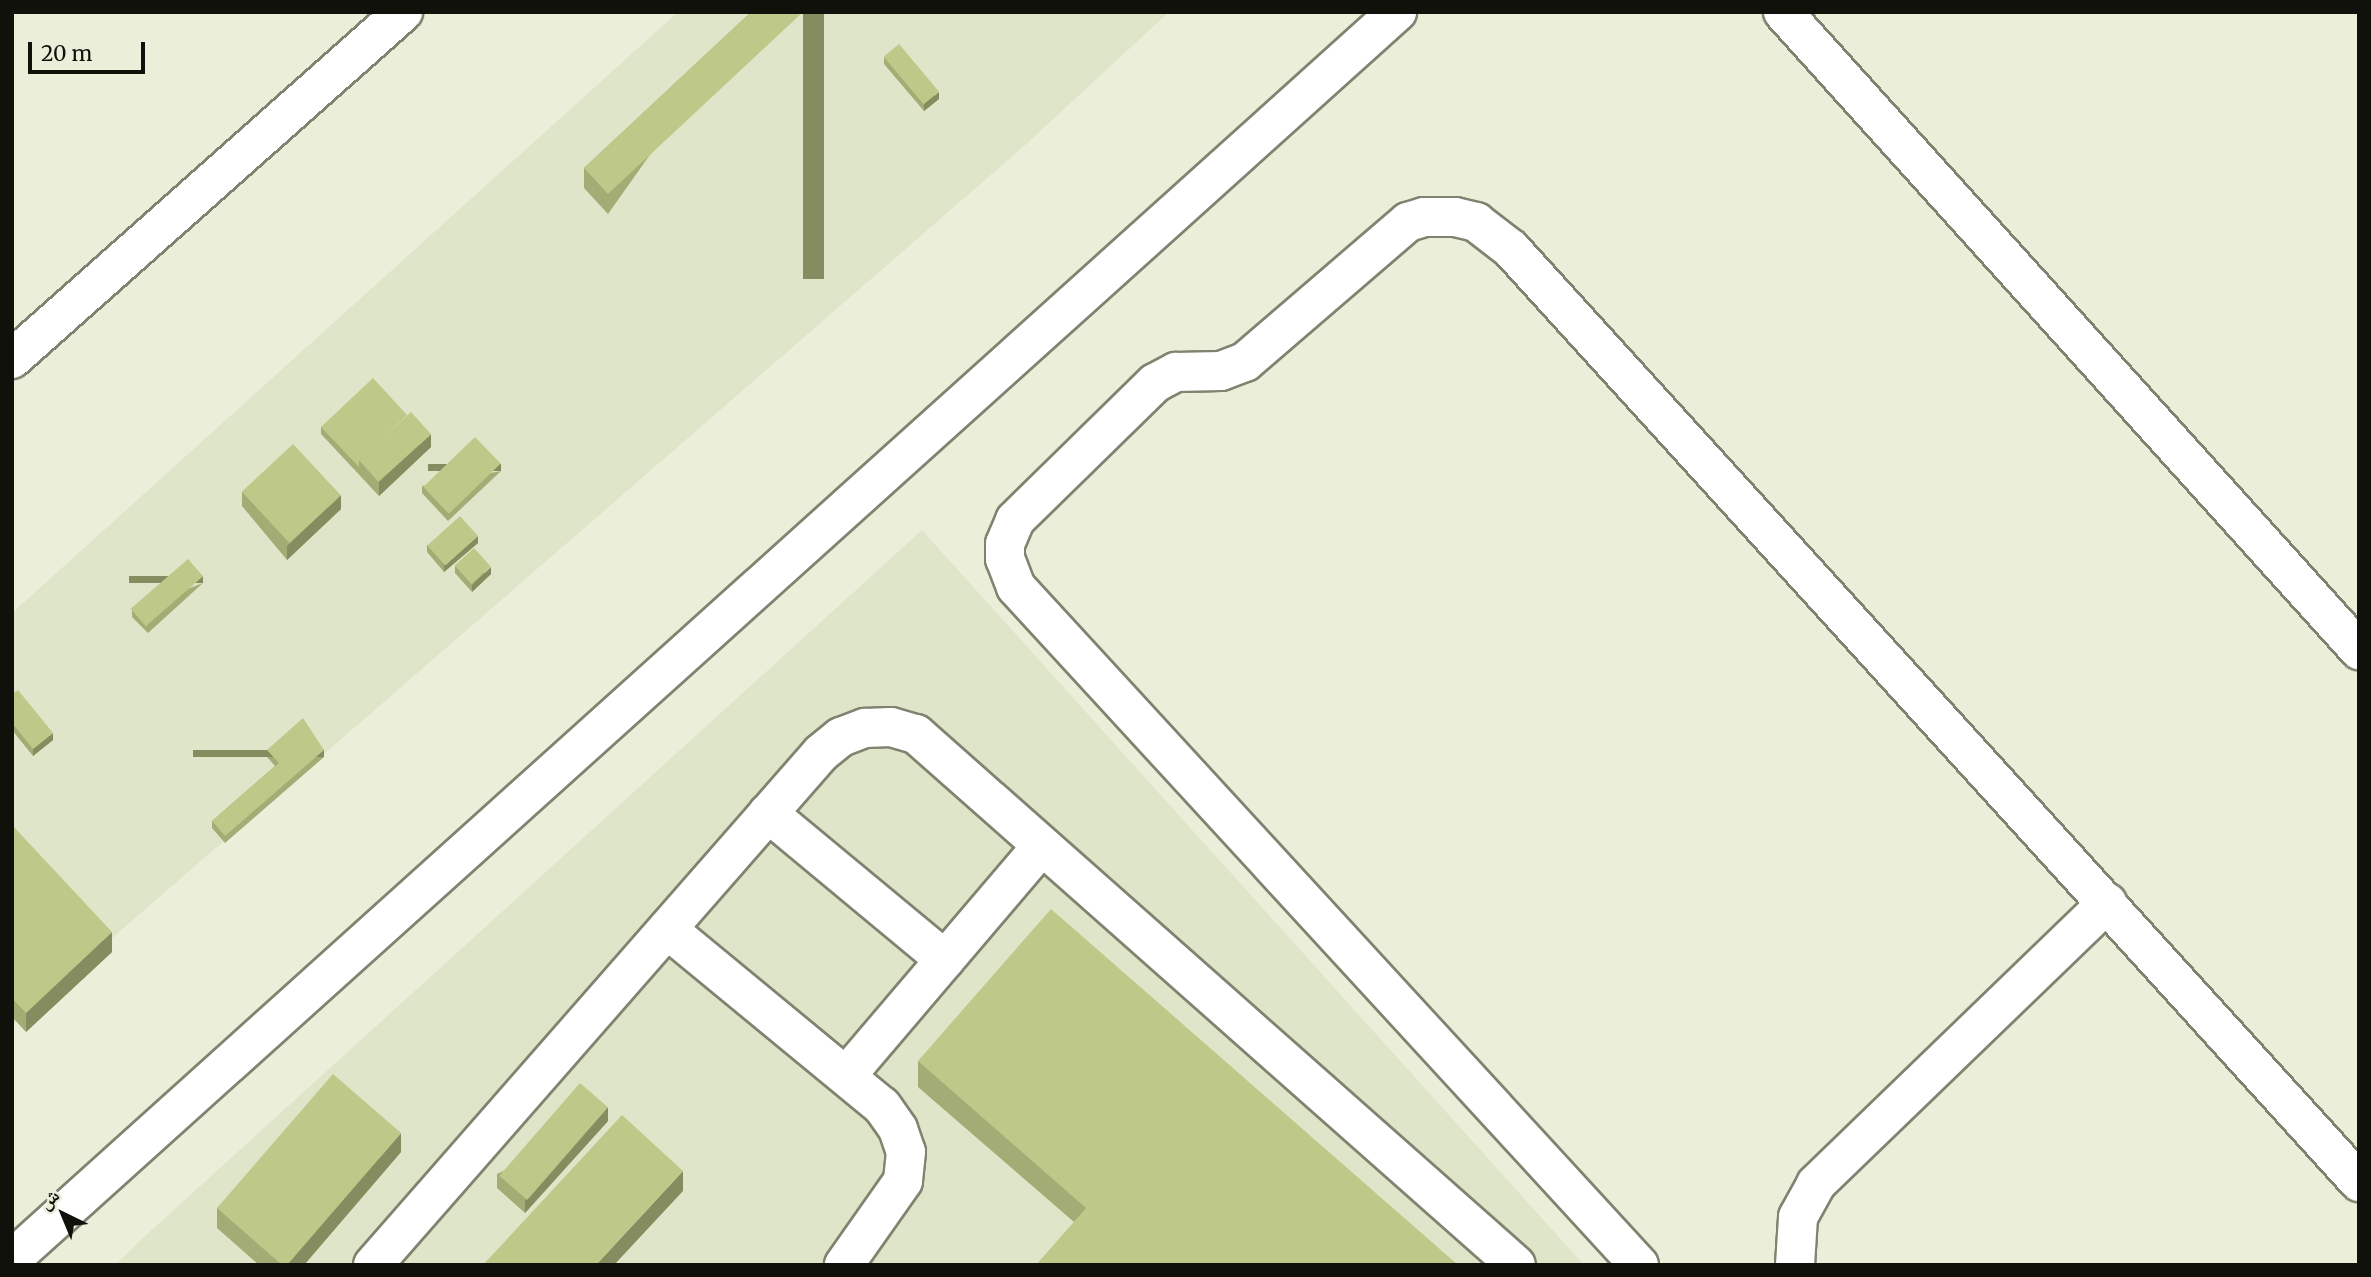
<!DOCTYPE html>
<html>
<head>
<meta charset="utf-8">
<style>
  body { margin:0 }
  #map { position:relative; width:2371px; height:1277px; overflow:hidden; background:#ebefda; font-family:Merriweather,"Noto Naskh Arabic",serif }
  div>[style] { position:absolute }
  .built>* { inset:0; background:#dfe5c8 }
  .roads { filter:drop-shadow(2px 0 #808370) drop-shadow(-2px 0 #808370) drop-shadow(0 2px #808370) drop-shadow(0 -2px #808370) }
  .minor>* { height:38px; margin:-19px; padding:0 19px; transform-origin:19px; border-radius:19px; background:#fff }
  .wall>* { inset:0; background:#a3ac75 }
  .shaded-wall>* { inset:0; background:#858c5f; transform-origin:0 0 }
  .building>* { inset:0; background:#bec888; transform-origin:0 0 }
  span { translate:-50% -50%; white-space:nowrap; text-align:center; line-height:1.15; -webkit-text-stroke:7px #ebefda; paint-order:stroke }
  .frame { position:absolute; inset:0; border:14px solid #10110a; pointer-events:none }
  .north { position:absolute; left:28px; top:1179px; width:70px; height:70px; -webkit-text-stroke:5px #ebefda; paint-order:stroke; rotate:317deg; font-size:19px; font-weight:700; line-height:28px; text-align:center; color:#10110a }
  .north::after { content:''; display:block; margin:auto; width:24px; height:32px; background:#10110a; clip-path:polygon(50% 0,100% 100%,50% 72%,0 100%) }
  .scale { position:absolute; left:28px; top:42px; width:117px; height:32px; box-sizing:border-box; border:4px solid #10110a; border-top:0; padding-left:9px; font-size:21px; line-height:24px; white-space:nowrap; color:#10110a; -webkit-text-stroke:5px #ebefda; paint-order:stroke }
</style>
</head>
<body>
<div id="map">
  <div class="built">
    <div style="clip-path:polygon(678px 12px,1169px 12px,1023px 147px,12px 1025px,12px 613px)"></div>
    <div style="clip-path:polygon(922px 530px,1584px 1265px,115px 1265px,144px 1237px)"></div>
  </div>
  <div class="roads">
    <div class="minor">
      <div style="left:1783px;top:12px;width:860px;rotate:47.92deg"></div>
      <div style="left:12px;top:359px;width:523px;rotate:-41.59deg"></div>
      <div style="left:768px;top:813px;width:230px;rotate:39.7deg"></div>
      <div style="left:667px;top:929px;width:278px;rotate:39.5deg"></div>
      <div style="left:882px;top:1106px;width:28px;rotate:55deg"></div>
      <div style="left:898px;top:1129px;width:24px;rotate:71deg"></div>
      <div style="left:906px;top:1152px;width:29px;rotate:96deg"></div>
      <div style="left:903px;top:1181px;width:103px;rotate:125.1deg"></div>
      <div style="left:846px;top:1076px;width:302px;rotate:-49.6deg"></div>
      <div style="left:12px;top:1259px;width:1864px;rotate:-42deg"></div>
      <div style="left:373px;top:1265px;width:680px;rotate:-48.81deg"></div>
      <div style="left:821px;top:753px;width:26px;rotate:-39deg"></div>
      <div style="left:841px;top:737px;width:26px;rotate:-21deg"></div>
      <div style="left:865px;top:728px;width:26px;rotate:-2deg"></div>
      <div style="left:891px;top:727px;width:26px;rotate:16deg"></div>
      <div style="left:916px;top:734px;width:801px;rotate:41.51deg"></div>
      <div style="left:1639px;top:1265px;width:921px;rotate:-132.58deg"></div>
      <div style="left:1016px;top:587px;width:30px;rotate:-111deg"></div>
      <div style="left:1005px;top:559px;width:15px;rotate:-90deg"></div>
      <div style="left:1005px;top:544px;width:26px;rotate:-67deg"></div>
      <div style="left:1015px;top:520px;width:196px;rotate:-44.4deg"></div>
      <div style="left:1155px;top:383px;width:24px;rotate:-28deg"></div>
      <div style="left:1176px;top:372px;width:45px;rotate:-1.3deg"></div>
      <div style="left:1221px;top:371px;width:26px;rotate:-21deg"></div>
      <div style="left:1245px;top:362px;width:215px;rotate:-40.7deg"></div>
      <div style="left:1408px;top:222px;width:17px;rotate:-17deg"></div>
      <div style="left:1424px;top:217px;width:31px"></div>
      <div style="left:1455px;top:217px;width:22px;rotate:13deg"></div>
      <div style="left:1476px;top:222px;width:44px;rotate:37.6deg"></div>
      <div style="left:1511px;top:249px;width:1261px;rotate:47.73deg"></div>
      <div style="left:1795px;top:1265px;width:48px;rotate:-86.4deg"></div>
      <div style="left:1798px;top:1217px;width:38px;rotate:-61deg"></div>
      <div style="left:1816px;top:1184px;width:405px;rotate:-44deg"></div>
    </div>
  </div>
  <div class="wall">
    <div style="clip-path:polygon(751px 12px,608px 214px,584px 188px,584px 168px)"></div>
    <div style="clip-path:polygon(884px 57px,939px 99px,924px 111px,884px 64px)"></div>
    <div style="clip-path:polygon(321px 427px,431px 447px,379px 496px,321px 434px)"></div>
    <div style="clip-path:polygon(501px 471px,448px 521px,422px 493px,422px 486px)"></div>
    <div style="clip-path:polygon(242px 492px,341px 509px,287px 560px,242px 506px)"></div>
    <div style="clip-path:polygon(478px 543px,444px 572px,427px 552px,427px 545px)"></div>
    <div style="clip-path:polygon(455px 566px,491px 574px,472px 592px,455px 573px)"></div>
    <div style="clip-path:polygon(203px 583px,148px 633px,132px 617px,132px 610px)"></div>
    <div style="clip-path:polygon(12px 694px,53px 740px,33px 756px,12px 730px)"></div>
    <div style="clip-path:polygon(267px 750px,324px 757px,225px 843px,212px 828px,212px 821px,275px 766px,267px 757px)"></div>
    <div style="clip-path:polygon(12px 825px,112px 952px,26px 1032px,12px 1017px)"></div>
    <div style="clip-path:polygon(918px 1061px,1458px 1265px,1074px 1222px,918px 1087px)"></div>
    <div style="clip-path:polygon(608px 1121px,525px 1213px,497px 1188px,497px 1174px)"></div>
    <div style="clip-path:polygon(401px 1152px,304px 1265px,259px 1265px,217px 1228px,217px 1208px)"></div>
  </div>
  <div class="shaded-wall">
    <div style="left:803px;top:12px;width:21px;height:267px"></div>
    <div style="clip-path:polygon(939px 92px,939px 99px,924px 111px,924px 104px)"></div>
    <div style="clip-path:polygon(431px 434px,431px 447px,379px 496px,379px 482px)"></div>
    <div style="left:501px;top:464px;width:7px;height:73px;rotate:90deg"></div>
    <div style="clip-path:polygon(341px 495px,341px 509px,287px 560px,287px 546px)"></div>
    <div style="clip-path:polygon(478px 536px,478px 543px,444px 572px,444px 565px)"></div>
    <div style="clip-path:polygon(491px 567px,491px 574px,472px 592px,472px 585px)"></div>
    <div style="left:203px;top:576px;width:7px;height:74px;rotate:90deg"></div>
    <div style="clip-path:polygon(53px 733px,53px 740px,33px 756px,33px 749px)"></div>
    <div style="left:324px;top:750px;width:7px;height:131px;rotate:90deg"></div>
    <div style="clip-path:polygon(112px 932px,112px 952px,26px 1032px,26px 1013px)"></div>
    <div style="clip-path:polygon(608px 1107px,608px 1121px,525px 1213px,525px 1200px)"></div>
    <div style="clip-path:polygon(401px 1133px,401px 1152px,304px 1265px,287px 1265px)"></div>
    <div style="clip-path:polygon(683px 1171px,683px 1191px,614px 1265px,596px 1265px)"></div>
  </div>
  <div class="building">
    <div style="clip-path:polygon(751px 12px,803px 12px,608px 194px,584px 168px)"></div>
    <div style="left:899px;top:44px;width:62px;height:20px;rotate:50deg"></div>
    <div style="clip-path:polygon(373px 378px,407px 415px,359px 460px,359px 467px,321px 427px)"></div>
    <div style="left:411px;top:412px;width:30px;height:71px;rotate:48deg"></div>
    <div style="left:475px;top:437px;width:37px;height:72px;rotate:46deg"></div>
    <div style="left:293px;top:444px;width:70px;height:70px;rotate:47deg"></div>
    <div style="left:460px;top:516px;width:27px;height:44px;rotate:48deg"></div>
    <div style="left:474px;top:548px;width:25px;height:26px;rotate:48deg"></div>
    <div style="left:188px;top:559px;width:23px;height:76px;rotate:49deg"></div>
    <div style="clip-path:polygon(18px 690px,53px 733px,33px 749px,12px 723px,12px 694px)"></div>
    <div style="clip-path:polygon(303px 718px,324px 750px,225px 836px,212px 821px,279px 763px,267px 750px)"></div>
    <div style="clip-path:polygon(12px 825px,112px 932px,26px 1013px,12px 998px)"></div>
    <div style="clip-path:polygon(1051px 909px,1458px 1265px,1036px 1265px,1086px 1208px,918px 1061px)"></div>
    <div style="clip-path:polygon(333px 1074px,401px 1133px,287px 1265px,282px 1265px,217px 1208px)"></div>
    <div style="left:580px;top:1083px;width:37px;height:123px;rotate:41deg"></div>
    <div style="clip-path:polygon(622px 1115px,683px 1171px,596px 1265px,483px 1265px)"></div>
  </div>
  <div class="frame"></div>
  <div class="north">ش</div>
  <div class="scale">20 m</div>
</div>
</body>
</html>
